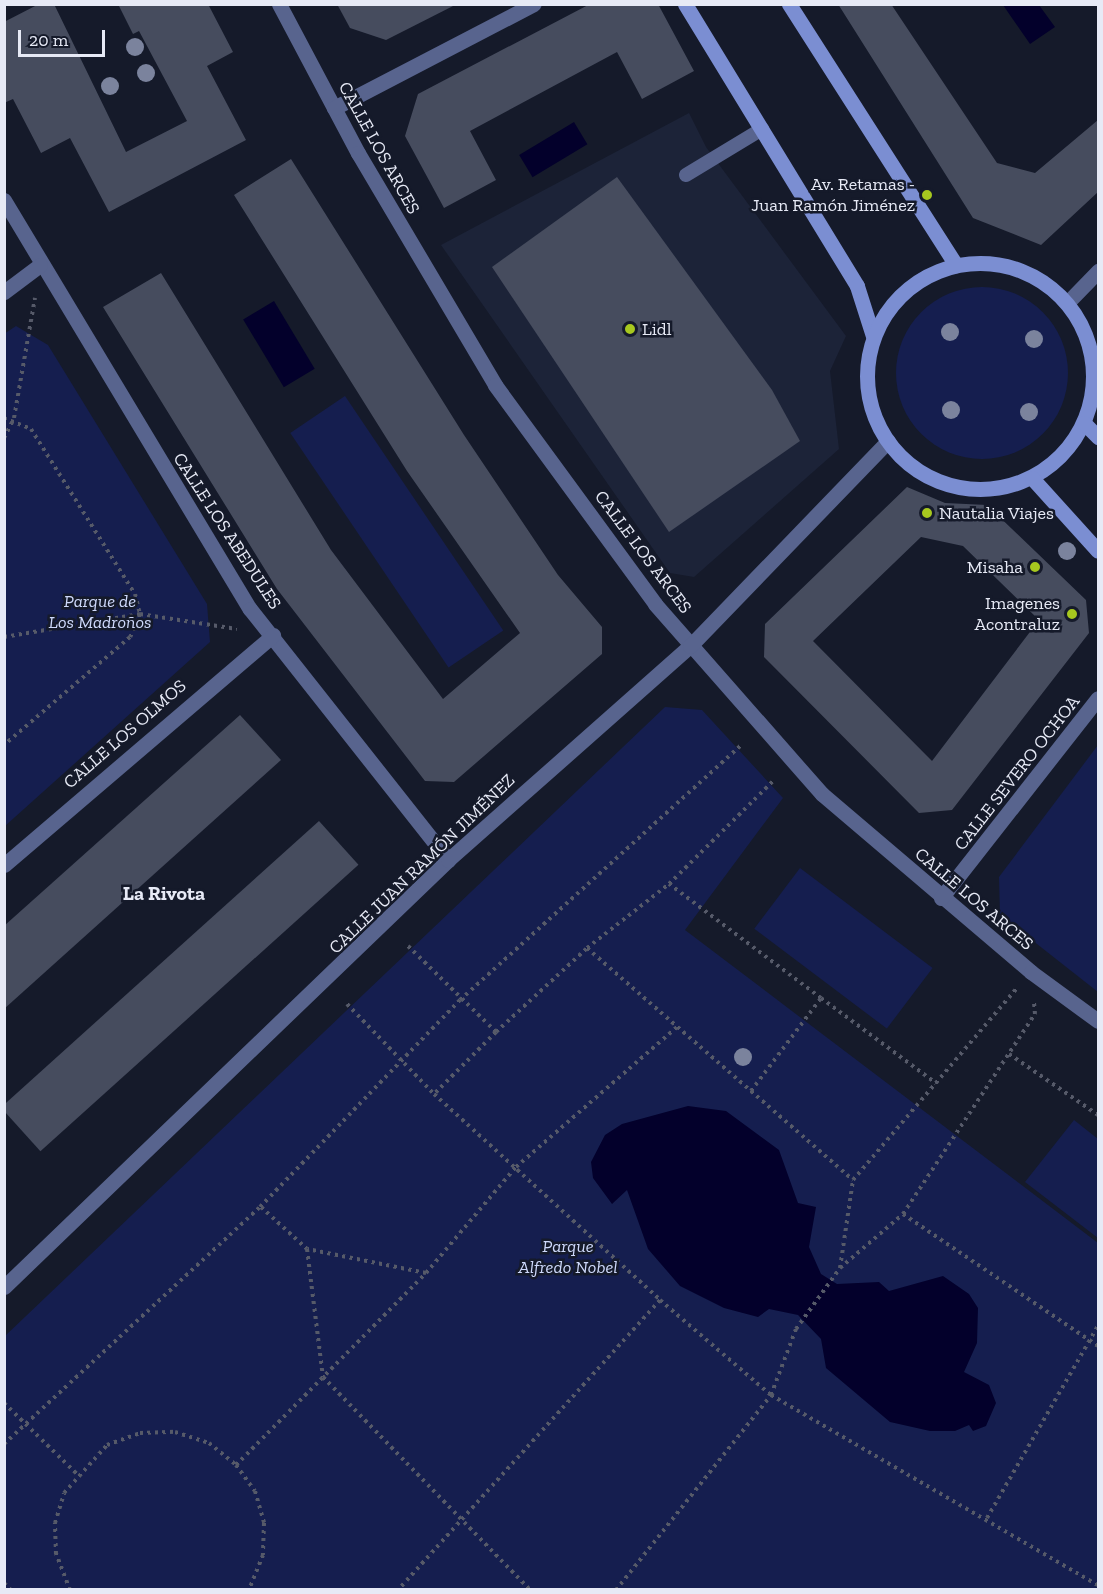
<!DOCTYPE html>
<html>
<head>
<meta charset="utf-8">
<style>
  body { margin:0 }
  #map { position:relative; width:1103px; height:1594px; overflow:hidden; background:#151a2a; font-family:"Zilla Slab",serif }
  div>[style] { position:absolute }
  .built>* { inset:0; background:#1c2338 }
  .green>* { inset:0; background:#151e4f; transform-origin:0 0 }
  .round { border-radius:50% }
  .water>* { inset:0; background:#03002b; transform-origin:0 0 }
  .building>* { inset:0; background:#464c5e; transform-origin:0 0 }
  .path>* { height:4px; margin-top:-2px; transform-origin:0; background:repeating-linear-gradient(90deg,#565a69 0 3px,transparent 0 7.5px) }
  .lane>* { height:14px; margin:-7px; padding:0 7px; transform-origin:7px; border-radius:7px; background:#58648e }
  .street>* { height:15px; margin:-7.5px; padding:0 7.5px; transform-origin:7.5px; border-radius:7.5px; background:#58648e }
  .secondary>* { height:15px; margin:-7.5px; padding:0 7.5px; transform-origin:7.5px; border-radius:7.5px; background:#7b8ed2 }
  .secondary>.ring { margin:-7.5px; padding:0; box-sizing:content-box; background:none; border:15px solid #7b8ed2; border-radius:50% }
  .trees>* { width:18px; height:18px; margin:-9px; border-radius:50%; background:#7b839d }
  .dots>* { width:16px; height:16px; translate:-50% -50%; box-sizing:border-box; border:3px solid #151a2a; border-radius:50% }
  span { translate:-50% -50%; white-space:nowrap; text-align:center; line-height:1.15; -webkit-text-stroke:5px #151a2a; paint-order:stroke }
  .street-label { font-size:18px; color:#e7eaf6 }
  .poi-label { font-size:18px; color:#e7eaf6 }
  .right { translate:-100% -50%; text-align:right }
  .left { translate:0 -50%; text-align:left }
  .park-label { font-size:18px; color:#ced9fb; font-style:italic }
  .neighbourhood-label { font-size:20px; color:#e7eaf6; font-weight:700 }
  .frame { position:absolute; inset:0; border:6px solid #e7eaf6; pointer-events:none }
  .scale { position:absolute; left:18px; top:30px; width:87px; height:27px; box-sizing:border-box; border:3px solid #e7eaf6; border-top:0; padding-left:8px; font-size:18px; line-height:21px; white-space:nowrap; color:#e7eaf6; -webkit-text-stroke:4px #151a2a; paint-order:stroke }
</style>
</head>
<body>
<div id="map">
  <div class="built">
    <div style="clip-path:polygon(689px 113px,706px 147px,846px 336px,830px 371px,839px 449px,694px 577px,670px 573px,441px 245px)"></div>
  </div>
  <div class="green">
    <div class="round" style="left:896px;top:287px;width:172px;height:172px"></div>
    <div style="clip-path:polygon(16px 326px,48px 345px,207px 604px,210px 642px,5px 826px,4px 334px)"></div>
    <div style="left:345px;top:396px;width:283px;height:66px;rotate:56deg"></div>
    <div style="clip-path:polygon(665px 707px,702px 710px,783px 798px,685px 930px,1098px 1243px,1098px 1589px,5px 1590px,5px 1336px)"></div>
    <div style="clip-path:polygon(1098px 745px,1098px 992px,1000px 915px,999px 877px)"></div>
    <div style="left:800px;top:868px;width:166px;height:76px;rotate:37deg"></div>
    <div style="clip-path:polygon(1074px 1120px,1098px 1139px,1098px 1238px,1025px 1182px)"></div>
  </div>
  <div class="water">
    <div style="clip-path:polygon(1003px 5px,1039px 5px,1055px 27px,1030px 44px)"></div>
    <div style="left:574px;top:122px;width:26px;height:64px;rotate:59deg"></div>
    <div style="left:274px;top:301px;width:79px;height:36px;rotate:59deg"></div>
    <div style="clip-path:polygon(688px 1106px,726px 1111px,779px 1150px,798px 1203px,816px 1207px,809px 1247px,821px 1274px,837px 1284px,879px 1282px,889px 1291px,943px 1276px,969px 1294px,978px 1308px,977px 1343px,964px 1372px,989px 1385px,996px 1403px,986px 1426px,973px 1431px,969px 1425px,955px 1431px,930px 1431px,890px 1422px,826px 1368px,821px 1339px,798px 1315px,769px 1309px,758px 1317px,724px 1308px,680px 1286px,648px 1249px,627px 1190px,612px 1204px,593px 1178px,591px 1162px,605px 1135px,622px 1124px)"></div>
  </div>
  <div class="building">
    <div style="clip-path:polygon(39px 4px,54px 4px,126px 152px,187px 121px,139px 31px,133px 34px,118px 4px,208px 4px,233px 52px,207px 66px,246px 140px,109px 212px,70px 138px,41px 153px,13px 99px,4px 103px,4px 22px)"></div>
    <div style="clip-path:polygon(337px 4px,457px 4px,386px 40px,350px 28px)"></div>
    <div style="clip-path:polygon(590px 4px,658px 4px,694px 71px,642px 99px,617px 52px,470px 131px,496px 180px,444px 208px,405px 136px,418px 94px)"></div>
    <div style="clip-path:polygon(838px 4px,891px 4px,997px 163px,1035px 173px,1098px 120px,1098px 192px,1041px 245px,973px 218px)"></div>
    <div style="clip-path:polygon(291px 159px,464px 435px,558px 575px,602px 627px,602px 654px,454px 782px,425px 781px,277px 589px,103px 307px,161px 273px,331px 550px,443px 699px,520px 633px,407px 471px,234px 195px)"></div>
    <div style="clip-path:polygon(617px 177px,772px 390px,800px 441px,669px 532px,492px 267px)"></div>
    <div style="clip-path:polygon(evenodd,907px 487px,945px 503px,987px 505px,1086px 600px,1089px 633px,952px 810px,919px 813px,764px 657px,765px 624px,907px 487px,921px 537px,963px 546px,1039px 620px,932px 761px,813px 641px,921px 537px)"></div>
    <div style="clip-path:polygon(240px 715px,281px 760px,4px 1009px,4px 926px)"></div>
    <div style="left:319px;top:821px;width:59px;height:428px;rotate:48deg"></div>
  </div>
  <div class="path">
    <div style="left:4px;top:418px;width:29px;rotate:22deg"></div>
    <div style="left:31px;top:429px;width:195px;rotate:57.8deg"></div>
    <div style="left:135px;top:594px;width:21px;rotate:76deg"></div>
    <div style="left:140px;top:614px;width:25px;rotate:113deg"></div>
    <div style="left:130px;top:637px;width:166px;rotate:139.4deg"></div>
    <div style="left:4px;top:438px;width:22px;rotate:-63deg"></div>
    <div style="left:14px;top:418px;width:122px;rotate:-80.1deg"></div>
    <div style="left:4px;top:637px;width:138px;rotate:-9.6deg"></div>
    <div style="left:140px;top:614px;width:98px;rotate:8.8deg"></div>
    <div style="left:408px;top:946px;width:123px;rotate:44.3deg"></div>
    <div style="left:496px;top:1032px;width:88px;rotate:135deg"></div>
    <div style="left:587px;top:948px;width:104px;rotate:-38deg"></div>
    <div style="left:821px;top:998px;width:143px;rotate:36.5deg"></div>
    <div style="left:347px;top:1004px;width:125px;rotate:46deg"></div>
    <div style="left:434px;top:1094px;width:306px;rotate:42.3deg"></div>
    <div style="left:660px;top:1300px;width:391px;rotate:132.1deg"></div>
    <div style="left:496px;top:1032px;width:124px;rotate:-42.7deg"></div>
    <div style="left:587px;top:948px;width:353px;rotate:41.1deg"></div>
    <div style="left:1009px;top:1054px;width:108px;rotate:34.4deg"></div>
    <div style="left:751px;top:1091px;width:116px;rotate:-53deg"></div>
    <div style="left:821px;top:998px;width:190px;rotate:-143.1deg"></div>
    <div style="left:669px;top:884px;width:148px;rotate:-44.7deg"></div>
    <div style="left:261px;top:1207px;width:62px;rotate:42.4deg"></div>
    <div style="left:903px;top:1214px;width:235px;rotate:34.1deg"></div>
    <div style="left:840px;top:1268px;width:89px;rotate:-81.6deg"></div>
    <div style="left:853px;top:1180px;width:253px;rotate:-49.5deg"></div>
    <div style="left:426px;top:1273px;width:121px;rotate:-168.6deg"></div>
    <div style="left:307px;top:1249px;width:129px;rotate:82.9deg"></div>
    <div style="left:323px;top:1377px;width:297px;rotate:45.8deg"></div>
    <div style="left:660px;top:1300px;width:146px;rotate:40.6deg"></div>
    <div style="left:771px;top:1395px;width:71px;rotate:-69.3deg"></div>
    <div style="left:796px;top:1329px;width:75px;rotate:-54.2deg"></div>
    <div style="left:840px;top:1268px;width:83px;rotate:-40.6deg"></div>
    <div style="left:903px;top:1214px;width:240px;rotate:-56.6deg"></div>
    <div style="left:1035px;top:1014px;width:11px;rotate:-95deg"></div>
    <div style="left:4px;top:1403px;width:102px;rotate:44.2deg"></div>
    <div style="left:4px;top:1444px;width:349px;rotate:-42.8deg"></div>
    <div style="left:260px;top:1207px;width:288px;rotate:-46deg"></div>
    <div style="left:460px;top:1000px;width:379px;rotate:-42.2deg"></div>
    <div style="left:236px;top:1465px;width:270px;rotate:-45.3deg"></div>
    <div style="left:426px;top:1273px;width:139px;rotate:-49.7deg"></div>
    <div style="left:516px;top:1167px;width:213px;rotate:-41deg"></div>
    <div style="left:987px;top:1518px;width:222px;rotate:-60deg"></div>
    <div style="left:4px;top:1583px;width:10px;rotate:45deg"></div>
    <div style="left:70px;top:1590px;width:39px;rotate:-111deg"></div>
    <div style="left:56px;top:1554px;width:31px;rotate:-92deg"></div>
    <div style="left:55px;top:1523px;width:31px;rotate:-73deg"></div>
    <div style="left:64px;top:1493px;width:64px;rotate:-48.1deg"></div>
    <div style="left:107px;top:1445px;width:35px;rotate:-20deg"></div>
    <div style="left:140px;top:1433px;width:35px;rotate:-2deg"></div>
    <div style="left:175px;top:1432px;width:36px;rotate:18deg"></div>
    <div style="left:209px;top:1443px;width:35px;rotate:39deg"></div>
    <div style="left:236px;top:1465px;width:32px;rotate:54deg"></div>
    <div style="left:255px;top:1491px;width:33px;rotate:74deg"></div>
    <div style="left:264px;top:1523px;width:32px;rotate:92deg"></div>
    <div style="left:263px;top:1555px;width:38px;rotate:112deg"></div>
    <div style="left:616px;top:1590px;width:249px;rotate:-51.5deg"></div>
    <div style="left:771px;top:1395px;width:378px;rotate:30.2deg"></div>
  </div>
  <div class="lane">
    <div style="left:686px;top:175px;width:89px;rotate:-31.2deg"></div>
  </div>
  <div class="street">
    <div style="left:279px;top:4px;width:169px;rotate:62.1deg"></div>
    <div style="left:358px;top:153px;width:269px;rotate:59.4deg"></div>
    <div style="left:495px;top:385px;width:271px;rotate:53.8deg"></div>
    <div style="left:655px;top:604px;width:253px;rotate:48.7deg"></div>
    <div style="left:822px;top:794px;width:275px;rotate:40.4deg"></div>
    <div style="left:1031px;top:972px;width:83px;rotate:36.2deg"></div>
    <div style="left:334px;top:108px;width:225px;rotate:-27.5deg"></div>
    <div style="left:4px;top:200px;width:477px;rotate:59deg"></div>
    <div style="left:250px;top:609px;width:320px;rotate:51.7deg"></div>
    <div style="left:4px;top:292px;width:45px;rotate:-36.9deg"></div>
    <div style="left:1067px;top:303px;width:45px;rotate:-45.9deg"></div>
    <div style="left:4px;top:865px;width:354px;rotate:-40.5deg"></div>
    <div style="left:941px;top:898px;width:254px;rotate:-51.9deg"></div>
    <div style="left:4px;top:1287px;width:616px;rotate:-43.88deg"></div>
    <div style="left:448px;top:860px;width:323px;rotate:-41.5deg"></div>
    <div style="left:690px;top:646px;width:285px;rotate:-46deg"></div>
  </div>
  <div class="secondary">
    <div style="left:685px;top:4px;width:330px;rotate:58.6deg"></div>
    <div style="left:857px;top:286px;width:52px;rotate:72.3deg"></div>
    <div style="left:789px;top:4px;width:310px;rotate:57.4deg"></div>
    <div class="ring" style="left:867px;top:263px;width:211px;height:211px"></div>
    <div style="left:1084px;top:423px;width:20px;rotate:45deg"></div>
    <div style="left:1032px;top:478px;width:98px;rotate:47.9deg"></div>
  </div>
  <div class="trees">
    <div style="left:135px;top:47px"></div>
    <div style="left:146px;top:73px"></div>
    <div style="left:110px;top:86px"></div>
    <div style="left:950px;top:332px"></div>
    <div style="left:1034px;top:339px"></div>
    <div style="left:951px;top:410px"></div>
    <div style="left:1029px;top:412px"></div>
    <div style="left:1067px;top:551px"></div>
    <div style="left:743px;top:1057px"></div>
  </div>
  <div class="dots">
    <div style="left:927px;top:195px;background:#a7c81f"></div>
    <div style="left:630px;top:329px;background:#a7c81f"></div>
    <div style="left:927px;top:513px;background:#a7c81f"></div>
    <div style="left:1035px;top:567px;background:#a7c81f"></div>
    <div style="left:1072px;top:614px;background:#a7c81f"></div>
  </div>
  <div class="street-label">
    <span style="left:379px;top:148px;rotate:61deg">CALLE LOS ARCES</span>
    <span style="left:227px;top:531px;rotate:57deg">CALLE LOS ABEDULES</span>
    <span style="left:643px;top:552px;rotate:53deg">CALLE LOS ARCES</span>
    <span style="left:125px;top:734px;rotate:-41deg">CALLE LOS OLMOS</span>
    <span style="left:1017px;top:773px;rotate:-52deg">CALLE SEVERO OCHOA</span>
    <span style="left:422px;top:864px;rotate:-44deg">CALLE JUAN RAMÓN JIMÉNEZ</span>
    <span style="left:974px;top:899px;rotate:40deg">CALLE LOS ARCES</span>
  </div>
  <div class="poi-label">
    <span class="right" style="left:915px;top:195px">Av. Retamas -<br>Juan Ramón Jiménez</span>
    <span class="left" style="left:642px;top:329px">Lidl</span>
    <span class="left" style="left:939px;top:513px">Nautalia Viajes</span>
    <span class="right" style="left:1023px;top:567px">Misaha</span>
    <span class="right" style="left:1060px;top:614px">Imagenes<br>Acontraluz</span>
  </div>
  <div class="park-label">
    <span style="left:100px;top:612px">Parque de<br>Los Madroños</span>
    <span style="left:568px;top:1257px">Parque<br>Alfredo Nobel</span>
  </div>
  <div class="neighbourhood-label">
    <span style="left:164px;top:893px">La Rivota</span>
  </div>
  <div class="frame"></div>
  <div class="scale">20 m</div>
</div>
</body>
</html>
